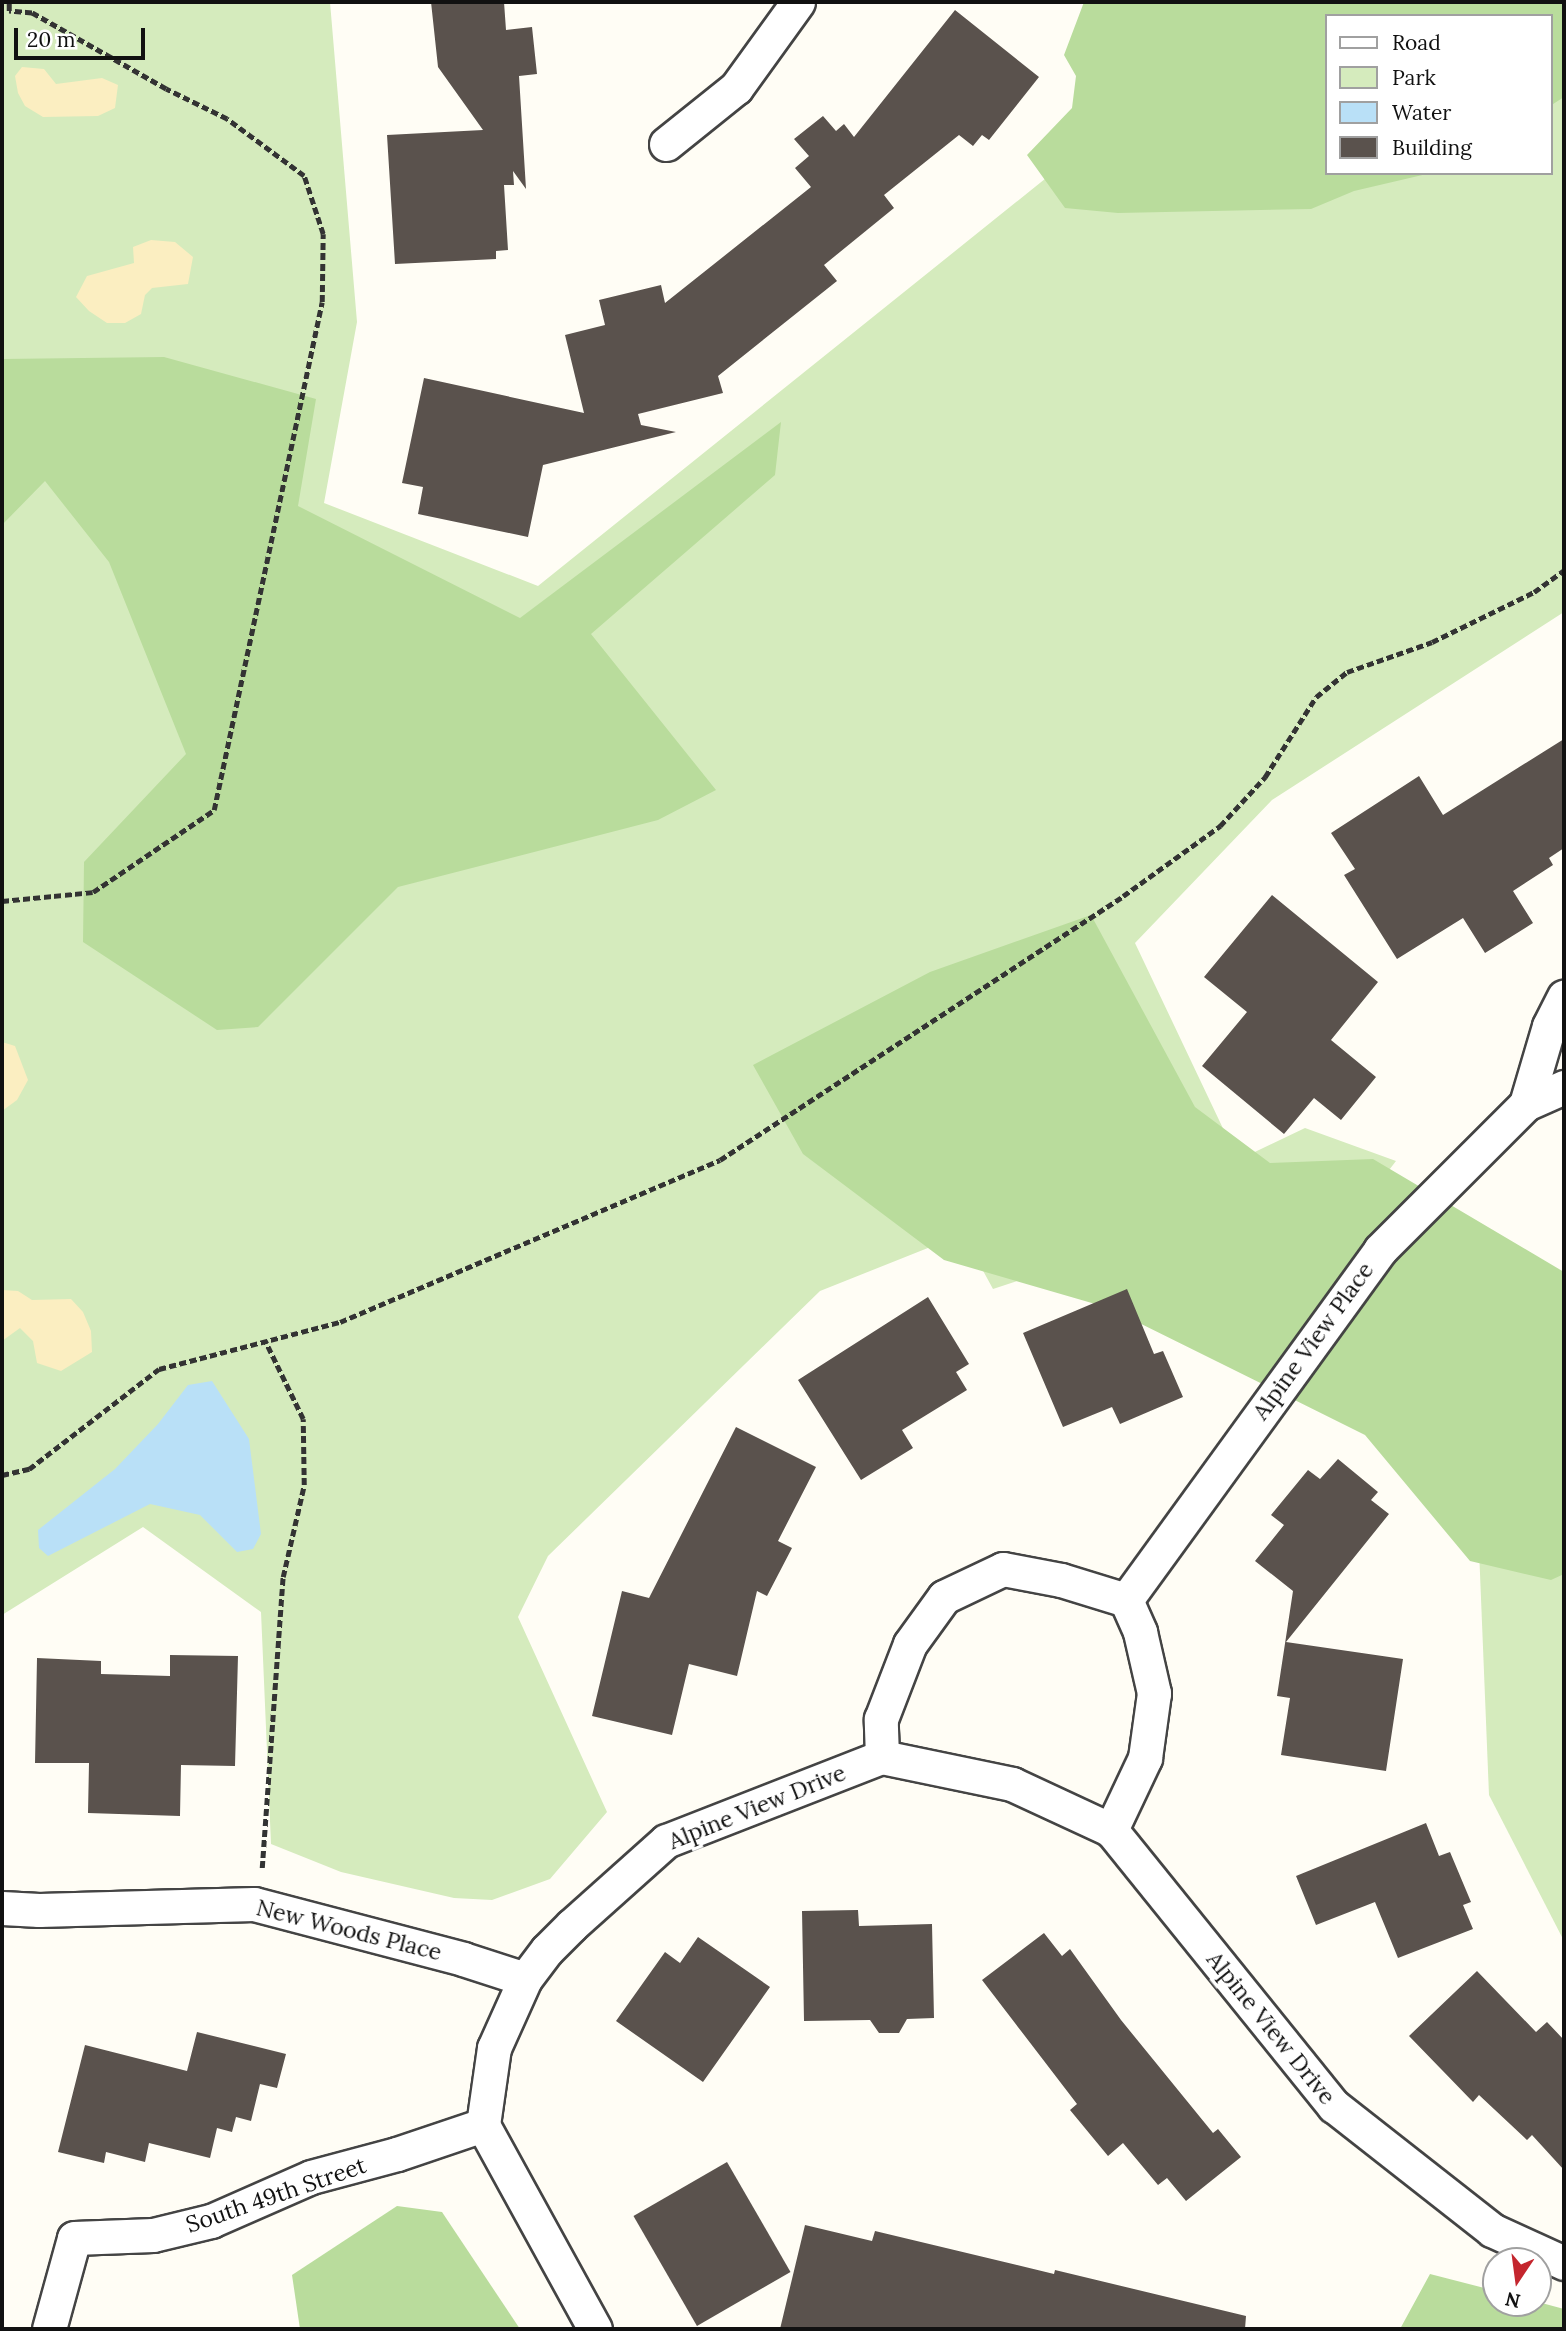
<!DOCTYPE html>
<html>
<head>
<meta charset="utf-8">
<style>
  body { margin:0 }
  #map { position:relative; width:1566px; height:2331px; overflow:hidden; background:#fffdf5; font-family:Lora,serif }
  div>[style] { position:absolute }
  .green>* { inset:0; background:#d5ebbd }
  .forest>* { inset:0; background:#b9dc9c }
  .sand>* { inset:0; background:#fbeec1 }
  .water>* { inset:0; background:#b9e0f7 }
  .building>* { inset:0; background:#5a524d; transform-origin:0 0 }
  .path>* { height:4.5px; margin-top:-2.25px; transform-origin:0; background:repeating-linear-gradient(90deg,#333 0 7px,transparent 0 10.5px) }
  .roads { filter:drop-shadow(2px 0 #444) drop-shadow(-2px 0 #444) drop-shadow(0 2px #444) drop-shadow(0 -2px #444) }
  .minor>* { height:33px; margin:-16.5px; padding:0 16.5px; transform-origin:16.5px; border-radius:16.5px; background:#fff }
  span { translate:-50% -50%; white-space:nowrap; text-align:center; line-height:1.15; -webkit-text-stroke:7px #fff; paint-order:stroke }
  .street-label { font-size:23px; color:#111 }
  .frame { position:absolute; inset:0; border:4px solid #111; pointer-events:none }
  .legend { position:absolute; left:1325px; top:14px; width:228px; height:161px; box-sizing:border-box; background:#fff; border:2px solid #a0a0a0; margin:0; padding:9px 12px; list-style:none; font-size:21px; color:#111 }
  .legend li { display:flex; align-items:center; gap:14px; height:35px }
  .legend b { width:35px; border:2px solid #a0a0a0 }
  .north { position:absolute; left:1482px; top:2247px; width:70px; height:70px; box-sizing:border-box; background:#fff; border:2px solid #a0a0a0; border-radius:50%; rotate:193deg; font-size:19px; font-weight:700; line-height:28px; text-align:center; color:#111 }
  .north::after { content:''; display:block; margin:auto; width:24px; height:32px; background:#c4262e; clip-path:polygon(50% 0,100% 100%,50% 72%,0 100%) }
  .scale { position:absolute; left:14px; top:28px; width:131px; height:32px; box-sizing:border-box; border:4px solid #111; border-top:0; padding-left:9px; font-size:21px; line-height:24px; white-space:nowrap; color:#111; -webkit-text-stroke:5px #fff; paint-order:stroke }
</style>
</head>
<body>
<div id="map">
  <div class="green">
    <div style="clip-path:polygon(2px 2px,330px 2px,357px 322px,324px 503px,538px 586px,1066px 162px,1326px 173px,1550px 173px,1550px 16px,1564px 2px,1564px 612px,1272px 800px,1135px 943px,1238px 1160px,1305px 1128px,1396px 1161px,1247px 1355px,1155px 1235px,993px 1289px,963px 1234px,820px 1291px,548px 1556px,518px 1617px,607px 1812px,550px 1879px,492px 1900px,454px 1898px,341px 1872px,271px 1844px,261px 1612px,143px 1527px,2px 1615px)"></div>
    <div style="clip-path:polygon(1564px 1276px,1564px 1941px,1489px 1795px,1479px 1549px)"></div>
  </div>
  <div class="forest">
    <div style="clip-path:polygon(1084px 2px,1564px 2px,1564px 97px,1550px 106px,1550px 16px,1326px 16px,1326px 173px,1431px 173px,1354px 191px,1311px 209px,1118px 213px,1065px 208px,1027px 155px,1072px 108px,1076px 76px,1064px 55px)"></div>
    <div style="clip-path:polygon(164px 357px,316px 399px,298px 506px,520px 618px,781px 422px,775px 475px,591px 634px,716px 790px,658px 820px,398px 887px,258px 1027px,217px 1030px,83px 942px,84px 862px,186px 754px,109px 562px,45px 481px,2px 525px,2px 359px)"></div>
    <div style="clip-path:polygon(1091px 915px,1195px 1107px,1270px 1163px,1373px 1159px,1564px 1272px,1564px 1574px,1551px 1580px,1470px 1561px,1365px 1435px,1109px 1308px,944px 1260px,803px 1154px,753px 1065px,930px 972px)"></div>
    <div style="clip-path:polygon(397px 2206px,442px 2212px,520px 2329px,300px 2329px,292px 2275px)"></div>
    <div style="clip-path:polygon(1430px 2274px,1496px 2291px,1496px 2303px,1538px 2302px,1564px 2309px,1564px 2329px,1400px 2329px)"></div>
  </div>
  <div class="sand">
    <div style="clip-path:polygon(22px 67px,44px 69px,56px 84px,102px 78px,118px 85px,115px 108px,98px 116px,43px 117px,25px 106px,18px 93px,15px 76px)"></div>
    <div style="clip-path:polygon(151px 240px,175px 242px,193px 257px,188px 284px,152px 288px,145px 295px,141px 314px,125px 323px,107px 323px,89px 311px,76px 297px,87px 276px,134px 263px,133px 247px)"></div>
    <div style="clip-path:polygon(2px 1042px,15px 1046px,28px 1080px,17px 1100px,2px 1111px)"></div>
    <div style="clip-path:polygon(2px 1290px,18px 1291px,32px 1300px,71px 1299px,83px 1312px,91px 1331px,92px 1352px,61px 1371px,37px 1363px,33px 1341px,20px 1328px,2px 1341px)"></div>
  </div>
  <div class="water">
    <div style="clip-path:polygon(212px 1381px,249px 1439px,261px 1534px,253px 1549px,237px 1552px,200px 1515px,150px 1504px,48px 1556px,39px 1548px,38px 1530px,115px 1469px,158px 1424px,188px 1385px)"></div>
  </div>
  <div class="building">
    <div style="clip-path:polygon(431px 2px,504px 2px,506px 30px,532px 27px,537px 74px,519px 76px,526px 189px,513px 171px,514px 185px,504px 185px,508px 250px,496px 251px,496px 259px,395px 264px,387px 135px,483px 130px,438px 67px)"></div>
    <div style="clip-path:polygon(955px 10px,1039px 77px,989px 140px,982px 135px,973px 146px,959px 135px,884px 195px,894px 208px,824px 265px,837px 281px,718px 376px,723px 393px,638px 414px,641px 425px,676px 432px,543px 465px,528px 537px,418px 514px,423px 487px,402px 483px,424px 378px,584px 413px,565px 335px,605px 325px,599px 300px,661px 285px,665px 303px,811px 187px,795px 168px,809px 156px,794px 139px,823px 116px,836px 131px,844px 124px,854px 137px)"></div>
    <div style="clip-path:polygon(1564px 739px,1564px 848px,1549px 858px,1553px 865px,1513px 891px,1533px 923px,1485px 953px,1463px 918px,1397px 959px,1344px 875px,1355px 869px,1331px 833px,1419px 776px,1443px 815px)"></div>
    <div style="clip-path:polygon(1272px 895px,1378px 982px,1331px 1040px,1376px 1077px,1341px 1120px,1314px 1098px,1284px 1134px,1202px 1066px,1247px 1012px,1204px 977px)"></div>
    <div style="clip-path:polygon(1127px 1289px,1154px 1354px,1163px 1351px,1183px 1397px,1120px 1424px,1112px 1407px,1063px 1427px,1023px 1333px)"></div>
    <div style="clip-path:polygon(928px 1297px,969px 1364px,956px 1372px,967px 1390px,902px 1430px,913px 1448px,861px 1480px,798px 1380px)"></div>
    <div style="clip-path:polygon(736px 1427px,816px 1467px,778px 1541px,792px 1548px,767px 1596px,757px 1591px,737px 1676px,689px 1664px,672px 1735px,592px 1716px,622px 1591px,649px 1598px)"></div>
    <div style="clip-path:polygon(1338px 1459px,1378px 1492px,1371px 1500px,1389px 1514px,1286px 1642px,1403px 1659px,1386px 1771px,1281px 1755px,1290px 1698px,1277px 1696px,1293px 1591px,1255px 1561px,1284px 1525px,1271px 1515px,1308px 1470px,1320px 1479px)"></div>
    <div style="clip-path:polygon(170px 1655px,238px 1656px,235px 1766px,181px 1765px,180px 1816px,88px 1813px,89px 1763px,35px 1763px,37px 1658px,101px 1661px,101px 1674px,170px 1676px)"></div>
    <div style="clip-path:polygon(1426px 1823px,1439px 1856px,1450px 1852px,1471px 1902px,1463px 1905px,1473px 1929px,1398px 1958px,1375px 1902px,1316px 1925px,1296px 1876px)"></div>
    <div style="clip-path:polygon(858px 1910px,859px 1926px,932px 1924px,934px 2018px,907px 2019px,899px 2033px,879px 2033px,870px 2020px,804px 2021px,802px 1911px)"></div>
    <div style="clip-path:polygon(1044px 1933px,1062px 1956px,1070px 1949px,1121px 2020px,1213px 2133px,1218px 2129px,1241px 2157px,1186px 2201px,1167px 2178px,1158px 2185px,1123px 2143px,1108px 2156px,1070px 2110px,1077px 2104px,982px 1980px)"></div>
    <div style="clip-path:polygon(698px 1937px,770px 1987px,703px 2082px,616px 2021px,665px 1952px,680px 1963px)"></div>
    <div style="clip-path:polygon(1477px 1971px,1536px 2032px,1547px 2022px,1564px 2040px,1564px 2170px,1532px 2135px,1527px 2140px,1479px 2095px,1473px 2102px,1409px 2036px)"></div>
    <div style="clip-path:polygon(197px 2032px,286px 2054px,277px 2088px,260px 2084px,251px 2121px,236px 2117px,232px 2132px,217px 2128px,210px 2158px,149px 2143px,145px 2162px,106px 2152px,104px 2163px,58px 2152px,85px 2045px,187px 2071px)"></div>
    <div style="left:727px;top:2162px;width:127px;height:108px;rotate:60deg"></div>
    <div style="clip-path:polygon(805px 2225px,872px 2241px,875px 2231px,1054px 2274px,1055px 2270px,1246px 2316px,1245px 2329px,780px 2329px)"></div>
  </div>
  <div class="path">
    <div style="left:2px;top:901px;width:91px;rotate:-5.6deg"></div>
    <div style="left:93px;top:892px;width:146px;rotate:-34.1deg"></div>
    <div style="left:214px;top:810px;width:519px;rotate:-78deg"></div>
    <div style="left:322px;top:302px;width:68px;rotate:-89.2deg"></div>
    <div style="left:323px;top:234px;width:61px;rotate:-108.1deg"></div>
    <div style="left:304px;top:176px;width:96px;rotate:-143.5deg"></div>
    <div style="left:227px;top:119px;width:68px;rotate:-153.8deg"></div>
    <div style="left:166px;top:89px;width:154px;rotate:-150.4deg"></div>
    <div style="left:32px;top:13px;width:23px;rotate:-175deg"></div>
    <div style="left:9px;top:11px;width:9px;rotate:-90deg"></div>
    <div style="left:2px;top:1475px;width:28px;rotate:-13deg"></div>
    <div style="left:29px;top:1469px;width:164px;rotate:-37.6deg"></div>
    <div style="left:159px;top:1369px;width:187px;rotate:-14.6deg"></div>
    <div style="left:340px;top:1322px;width:413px;rotate:-23.1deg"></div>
    <div style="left:720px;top:1160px;width:482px;rotate:-33.2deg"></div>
    <div style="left:1123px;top:896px;width:120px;rotate:-35.8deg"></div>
    <div style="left:1220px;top:826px;width:67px;rotate:-47.4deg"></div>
    <div style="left:1265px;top:777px;width:95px;rotate:-57.5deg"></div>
    <div style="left:1316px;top:697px;width:40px;rotate:-39deg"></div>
    <div style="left:1347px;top:672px;width:90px;rotate:-19.4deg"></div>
    <div style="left:1432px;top:642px;width:114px;rotate:-26.1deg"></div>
    <div style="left:1534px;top:592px;width:37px;rotate:-36deg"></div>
    <div style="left:262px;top:1868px;width:292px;rotate:-85.9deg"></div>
    <div style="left:283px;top:1577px;width:94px;rotate:-77.1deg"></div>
    <div style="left:304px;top:1485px;width:66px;rotate:-90.9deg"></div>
    <div style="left:303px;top:1419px;width:87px;rotate:-116deg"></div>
  </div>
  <div class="roads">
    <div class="minor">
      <div style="left:666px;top:144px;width:90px;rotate:-38.7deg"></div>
      <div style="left:736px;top:88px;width:106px;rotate:-54.2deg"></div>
      <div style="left:1526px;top:1104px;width:81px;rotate:-73.6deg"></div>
      <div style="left:1549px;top:1026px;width:33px;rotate:-63deg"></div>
      <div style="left:1126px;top:1600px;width:432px;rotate:-54deg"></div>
      <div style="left:1380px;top:1250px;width:206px;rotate:-45deg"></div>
      <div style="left:1526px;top:1104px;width:42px;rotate:-24.1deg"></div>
      <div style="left:882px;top:1757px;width:38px;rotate:-92deg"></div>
      <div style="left:881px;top:1719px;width:80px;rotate:-68.9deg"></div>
      <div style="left:910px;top:1644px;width:58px;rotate:-54.1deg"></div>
      <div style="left:944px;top:1597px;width:65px;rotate:-25.4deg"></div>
      <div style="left:1003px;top:1569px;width:59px;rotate:10.7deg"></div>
      <div style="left:1061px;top:1580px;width:68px;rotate:17.1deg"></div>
      <div style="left:1126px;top:1600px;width:35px;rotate:66deg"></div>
      <div style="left:1140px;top:1632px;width:63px;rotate:77.1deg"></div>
      <div style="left:1154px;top:1693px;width:66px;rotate:97.9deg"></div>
      <div style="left:1145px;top:1758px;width:80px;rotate:115.3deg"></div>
      <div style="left:2px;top:1908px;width:37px;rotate:3deg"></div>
      <div style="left:39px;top:1910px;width:215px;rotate:-1.6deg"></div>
      <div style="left:254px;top:1904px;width:216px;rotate:14.7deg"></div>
      <div style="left:463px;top:1959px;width:65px;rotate:17.9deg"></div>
      <div style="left:49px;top:2329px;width:94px;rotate:-74.6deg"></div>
      <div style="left:74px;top:2238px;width:79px;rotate:-2.2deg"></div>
      <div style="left:153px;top:2235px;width:60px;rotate:-13.6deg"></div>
      <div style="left:211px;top:2221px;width:109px;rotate:-23.7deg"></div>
      <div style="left:311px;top:2177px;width:89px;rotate:-15deg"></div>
      <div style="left:397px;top:2154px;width:91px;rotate:-18.6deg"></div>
      <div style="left:595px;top:2329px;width:233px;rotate:-118.8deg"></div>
      <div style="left:483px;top:2125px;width:78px;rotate:-81.9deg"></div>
      <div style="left:494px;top:2048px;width:76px;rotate:-65.8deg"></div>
      <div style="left:525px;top:1979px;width:36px;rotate:-53deg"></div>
      <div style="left:547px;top:1950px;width:35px;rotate:-45deg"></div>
      <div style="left:572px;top:1925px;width:126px;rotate:-41.8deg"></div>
      <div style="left:666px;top:1841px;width:232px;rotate:-21.3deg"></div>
      <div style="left:882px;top:1757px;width:133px;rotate:11.7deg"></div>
      <div style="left:1012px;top:1784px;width:109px;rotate:24.9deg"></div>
      <div style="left:1111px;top:1830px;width:355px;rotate:51.1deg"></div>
      <div style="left:1334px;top:2106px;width:201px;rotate:38.1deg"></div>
      <div style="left:1492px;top:2230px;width:79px;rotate:24.6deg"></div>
    </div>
  </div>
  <div class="street-label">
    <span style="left:1313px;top:1341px;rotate:-54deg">Alpine View Place</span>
    <span style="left:757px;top:1807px;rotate:-22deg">Alpine View Drive</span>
    <span style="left:349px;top:1930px;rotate:14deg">New Woods Place</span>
    <span style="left:1271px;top:2028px;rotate:51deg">Alpine View Drive</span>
    <span style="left:276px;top:2195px;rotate:-19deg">South 49th Street</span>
  </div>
  <div class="frame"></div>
  <ul class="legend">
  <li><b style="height:9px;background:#fff"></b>Road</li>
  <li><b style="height:19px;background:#d5ebbd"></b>Park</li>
  <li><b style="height:19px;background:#b9e0f7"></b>Water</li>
  <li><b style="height:19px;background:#5a524d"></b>Building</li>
  </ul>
  <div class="north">N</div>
  <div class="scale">20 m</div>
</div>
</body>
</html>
